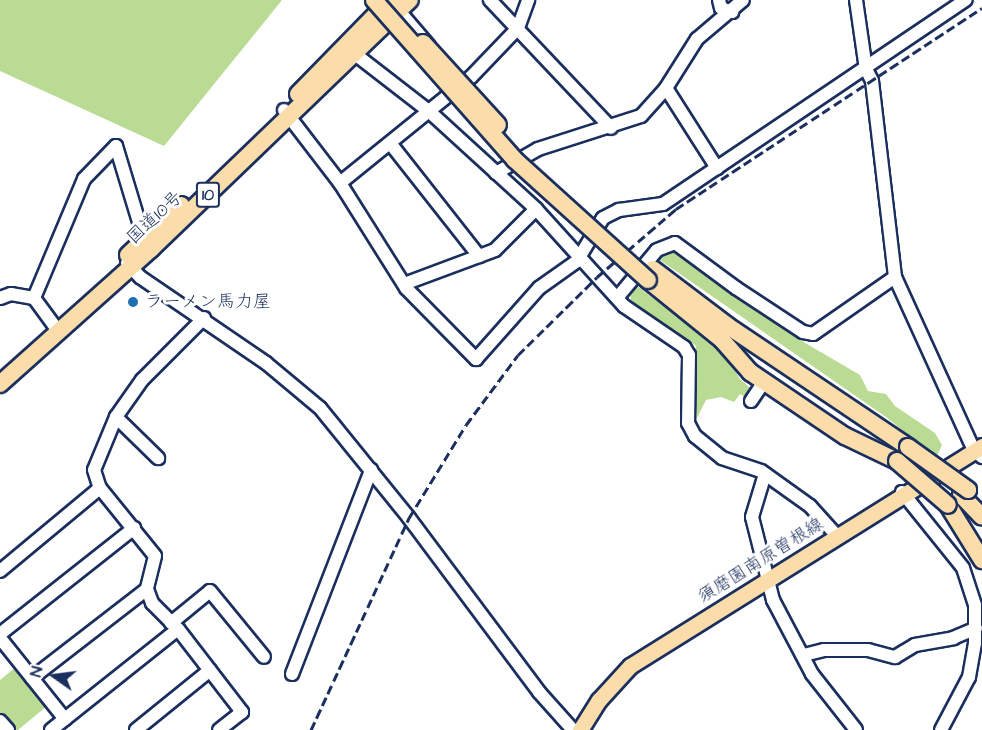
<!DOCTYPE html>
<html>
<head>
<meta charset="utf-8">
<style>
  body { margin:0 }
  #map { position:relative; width:982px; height:730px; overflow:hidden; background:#fff; font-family:"Architects Daughter","Klee One",sans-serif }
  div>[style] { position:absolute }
  .green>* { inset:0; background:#badb94 }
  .roads { filter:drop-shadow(2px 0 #1b2f5e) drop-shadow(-2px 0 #1b2f5e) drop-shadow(0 2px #1b2f5e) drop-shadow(0 -2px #1b2f5e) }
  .minor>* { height:12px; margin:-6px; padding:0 6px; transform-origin:6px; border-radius:6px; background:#fff }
  .major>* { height:15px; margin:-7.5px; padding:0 7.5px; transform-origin:7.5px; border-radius:7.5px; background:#faddab }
  .highway>* { height:16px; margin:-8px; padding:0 8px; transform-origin:8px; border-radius:8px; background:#faddab }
  .rail>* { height:3px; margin-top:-1.5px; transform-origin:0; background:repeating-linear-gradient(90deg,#1b2f5e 0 9px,transparent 0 13.5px) }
  .bridges { filter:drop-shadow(2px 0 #1b2f5e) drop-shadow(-2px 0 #1b2f5e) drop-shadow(0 2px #1b2f5e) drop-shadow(0 -2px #1b2f5e) }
  .highway-bridge>* { height:16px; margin:-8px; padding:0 8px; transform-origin:8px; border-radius:8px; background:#faddab }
  .dots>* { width:16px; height:16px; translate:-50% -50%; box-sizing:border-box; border:3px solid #fff; border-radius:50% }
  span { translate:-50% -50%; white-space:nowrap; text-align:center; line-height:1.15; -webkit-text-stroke:6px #fff; paint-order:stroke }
  .shield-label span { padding:2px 4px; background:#fff; border:2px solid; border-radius:4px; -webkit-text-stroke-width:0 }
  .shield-label { font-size:16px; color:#1b2f5e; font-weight:700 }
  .street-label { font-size:18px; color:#1b2f5e }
  .poi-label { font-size:18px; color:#1b2f5e }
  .left { translate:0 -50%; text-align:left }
  .north { position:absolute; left:24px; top:646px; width:60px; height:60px; -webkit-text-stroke:4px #fff; paint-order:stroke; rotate:284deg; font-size:16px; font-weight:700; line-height:24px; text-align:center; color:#1b2f5e }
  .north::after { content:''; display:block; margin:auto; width:21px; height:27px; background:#1b2f5e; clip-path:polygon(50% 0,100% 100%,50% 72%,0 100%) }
</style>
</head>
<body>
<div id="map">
  <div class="green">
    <div style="clip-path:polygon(0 0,282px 0,164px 146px,0 71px)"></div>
    <div style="clip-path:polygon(668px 249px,680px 253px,726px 291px,795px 337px,860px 375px,868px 391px,886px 394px,895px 406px,935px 433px,942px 445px,936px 458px,886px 417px,657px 258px)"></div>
    <div style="clip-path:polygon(637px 286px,727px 354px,739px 378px,751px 389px,746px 398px,740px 394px,734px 402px,721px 397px,706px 400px,695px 422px,696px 346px,631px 301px,630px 293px)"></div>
    <div style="clip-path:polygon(16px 667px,47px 706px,18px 730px,13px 730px,0 714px,0 680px)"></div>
  </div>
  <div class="roads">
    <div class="minor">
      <div style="left:490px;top:0;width:176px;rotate:46.6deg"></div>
      <div style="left:719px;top:0;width:8px;rotate:76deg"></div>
      <div style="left:721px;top:8px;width:12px;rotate:20deg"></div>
      <div style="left:856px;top:0;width:70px;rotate:81.8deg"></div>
      <div style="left:866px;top:69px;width:13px;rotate:63deg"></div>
      <div style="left:872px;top:81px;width:197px;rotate:83.3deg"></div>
      <div style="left:895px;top:277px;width:190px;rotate:65.5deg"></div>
      <div style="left:974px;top:450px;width:11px;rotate:41deg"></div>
      <div style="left:399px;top:11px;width:46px;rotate:49.4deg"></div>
      <div style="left:355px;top:54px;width:96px;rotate:37.8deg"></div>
      <div style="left:431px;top:113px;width:142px;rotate:42.4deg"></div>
      <div style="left:536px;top:209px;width:131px;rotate:47.8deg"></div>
      <div style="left:624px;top:306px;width:73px;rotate:34.3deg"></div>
      <div style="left:684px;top:347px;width:9px;rotate:58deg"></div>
      <div style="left:689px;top:355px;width:68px;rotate:90.8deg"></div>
      <div style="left:688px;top:423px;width:15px;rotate:62deg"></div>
      <div style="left:695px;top:436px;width:35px;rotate:39deg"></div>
      <div style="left:722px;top:458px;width:41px;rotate:18.4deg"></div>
      <div style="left:761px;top:471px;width:60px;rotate:35.5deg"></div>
      <div style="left:810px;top:506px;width:42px;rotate:47.9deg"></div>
      <div style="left:666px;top:88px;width:95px;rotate:57.5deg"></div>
      <div style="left:284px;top:110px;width:92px;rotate:52.5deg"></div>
      <div style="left:340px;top:183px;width:124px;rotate:57.8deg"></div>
      <div style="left:406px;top:288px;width:100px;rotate:45.4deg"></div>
      <div style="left:476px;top:359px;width:95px;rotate:-48.4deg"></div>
      <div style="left:539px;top:288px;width:47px;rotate:-35.4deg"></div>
      <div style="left:577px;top:261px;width:50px;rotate:-58.8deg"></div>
      <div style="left:603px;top:218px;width:18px;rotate:-27deg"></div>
      <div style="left:619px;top:210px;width:44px;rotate:-7.8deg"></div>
      <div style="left:663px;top:204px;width:365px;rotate:-34deg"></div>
      <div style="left:390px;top:143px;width:144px;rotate:51.8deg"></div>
      <div style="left:496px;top:173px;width:48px;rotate:-29.7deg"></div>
      <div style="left:538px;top:149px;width:108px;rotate:-17.8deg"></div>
      <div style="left:641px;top:116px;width:38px;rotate:-48deg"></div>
      <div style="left:666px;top:88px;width:58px;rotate:-57.7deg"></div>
      <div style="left:697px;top:39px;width:60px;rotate:-40.3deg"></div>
      <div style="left:340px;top:183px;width:169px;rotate:-39deg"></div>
      <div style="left:471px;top:77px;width:68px;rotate:-46.2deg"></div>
      <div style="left:518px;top:28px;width:30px;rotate:-70deg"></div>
      <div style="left:127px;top:263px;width:19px;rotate:47deg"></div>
      <div style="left:140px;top:277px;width:153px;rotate:34.3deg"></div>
      <div style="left:266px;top:363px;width:70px;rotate:39.8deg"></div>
      <div style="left:320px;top:408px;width:141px;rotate:51deg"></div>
      <div style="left:409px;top:518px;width:217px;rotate:53.2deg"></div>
      <div style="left:539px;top:692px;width:51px;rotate:48.2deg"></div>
      <div style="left:404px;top:284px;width:97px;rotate:-20.5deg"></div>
      <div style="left:495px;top:250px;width:58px;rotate:-45deg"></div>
      <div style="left:0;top:298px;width:12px;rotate:-20deg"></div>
      <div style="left:11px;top:294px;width:23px;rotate:10deg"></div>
      <div style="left:34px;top:298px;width:42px;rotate:53.7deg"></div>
      <div style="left:34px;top:298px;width:129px;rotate:-67.2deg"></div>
      <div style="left:84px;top:179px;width:46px;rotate:-45.9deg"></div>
      <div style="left:116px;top:146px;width:97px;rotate:73.2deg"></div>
      <div style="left:617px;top:298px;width:62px;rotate:-50.2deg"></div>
      <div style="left:657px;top:250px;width:19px;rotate:-21deg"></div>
      <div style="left:675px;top:243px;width:76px;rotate:36.4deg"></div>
      <div style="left:736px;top:288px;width:80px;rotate:33.3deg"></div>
      <div style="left:803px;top:332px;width:10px;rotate:11deg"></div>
      <div style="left:813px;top:334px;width:100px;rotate:-34.8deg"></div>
      <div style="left:204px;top:318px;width:88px;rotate:135deg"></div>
      <div style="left:142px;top:380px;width:45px;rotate:125.1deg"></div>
      <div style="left:116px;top:417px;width:57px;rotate:112.5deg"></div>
      <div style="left:94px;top:470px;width:19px;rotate:72deg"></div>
      <div style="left:100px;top:488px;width:87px;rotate:51deg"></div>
      <div style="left:155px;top:556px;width:34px;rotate:104deg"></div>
      <div style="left:147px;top:589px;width:15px;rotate:70deg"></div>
      <div style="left:152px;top:603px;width:37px;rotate:45deg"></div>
      <div style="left:178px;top:629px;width:105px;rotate:52.4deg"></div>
      <div style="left:242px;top:712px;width:29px;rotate:142deg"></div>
      <div style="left:751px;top:401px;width:23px;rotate:-56deg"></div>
      <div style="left:116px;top:417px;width:59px;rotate:44.3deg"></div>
      <div style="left:765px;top:474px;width:45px;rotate:106.8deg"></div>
      <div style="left:752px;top:517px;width:86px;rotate:75.8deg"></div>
      <div style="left:773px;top:600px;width:84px;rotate:62.2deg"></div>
      <div style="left:812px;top:674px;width:71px;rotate:51.8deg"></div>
      <div style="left:902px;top:492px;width:97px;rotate:51.2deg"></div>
      <div style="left:963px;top:568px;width:39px;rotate:72deg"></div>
      <div style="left:975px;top:605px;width:38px;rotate:90deg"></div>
      <div style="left:975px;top:643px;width:35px;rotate:100deg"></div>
      <div style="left:969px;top:677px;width:60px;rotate:117.8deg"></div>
      <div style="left:0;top:571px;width:130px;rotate:-39.7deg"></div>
      <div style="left:171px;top:623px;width:50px;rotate:-39.4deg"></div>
      <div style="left:210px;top:591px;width:85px;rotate:50.7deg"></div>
      <div style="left:0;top:634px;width:171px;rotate:-38.3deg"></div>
      <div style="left:0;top:638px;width:104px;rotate:51.3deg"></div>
      <div style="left:804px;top:655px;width:21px;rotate:-14deg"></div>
      <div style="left:824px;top:650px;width:44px"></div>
      <div style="left:868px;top:650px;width:28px;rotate:15deg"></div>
      <div style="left:895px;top:657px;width:23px;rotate:-31deg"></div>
      <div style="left:915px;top:645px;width:39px;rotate:-10deg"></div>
      <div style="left:953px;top:638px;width:25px;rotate:-23deg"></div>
      <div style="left:292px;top:674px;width:219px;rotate:-68.8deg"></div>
      <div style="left:32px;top:678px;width:145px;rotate:-37.7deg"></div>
      <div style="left:0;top:721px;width:12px;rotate:48deg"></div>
      <div style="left:51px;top:730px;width:162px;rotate:-38.5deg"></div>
      <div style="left:136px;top:730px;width:95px;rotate:-39deg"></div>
    </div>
    <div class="major">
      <div style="left:580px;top:730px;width:36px;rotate:-58deg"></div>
      <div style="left:599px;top:700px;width:46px;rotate:-47.6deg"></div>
      <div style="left:630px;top:666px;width:415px;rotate:-32deg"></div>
    </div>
    <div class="highway">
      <div style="left:298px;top:94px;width:132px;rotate:-45.6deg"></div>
      <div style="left:128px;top:255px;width:73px;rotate:-43.3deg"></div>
      <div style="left:653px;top:269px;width:94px;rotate:37.2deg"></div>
      <div style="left:728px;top:326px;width:217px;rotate:33.9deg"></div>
      <div style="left:648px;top:280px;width:95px;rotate:39deg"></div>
      <div style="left:722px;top:340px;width:43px;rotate:48.8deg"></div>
      <div style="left:750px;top:372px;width:115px;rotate:34deg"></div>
      <div style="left:845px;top:436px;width:58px;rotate:25.7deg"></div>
      <div style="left:0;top:384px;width:203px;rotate:-41.8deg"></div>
      <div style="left:151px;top:249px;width:359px;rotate:-43.9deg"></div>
      <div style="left:961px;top:495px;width:30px;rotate:46deg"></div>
      <div style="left:948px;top:505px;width:65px;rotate:58.3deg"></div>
    </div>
  </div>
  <div class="rail">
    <div style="left:311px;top:730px;width:234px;rotate:-65.2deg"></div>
    <div style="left:409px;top:518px;width:109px;rotate:-58.5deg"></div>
    <div style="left:466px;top:425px;width:87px;rotate:-53.4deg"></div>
    <div style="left:518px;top:355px;width:111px;rotate:-44.6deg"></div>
    <div style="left:597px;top:277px;width:104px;rotate:-40.7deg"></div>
    <div style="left:676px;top:209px;width:366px;rotate:-33.3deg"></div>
  </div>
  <div class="bridges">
    <div class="highway-bridge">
      <div style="left:374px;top:0;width:213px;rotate:48.6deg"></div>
      <div style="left:515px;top:160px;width:179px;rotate:42.1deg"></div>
      <div style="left:423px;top:43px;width:111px;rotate:47.6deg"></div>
      <div style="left:908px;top:447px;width:74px;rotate:35.6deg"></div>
      <div style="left:897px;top:461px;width:67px;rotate:40.8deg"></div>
    </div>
  </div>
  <div class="dots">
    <div style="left:133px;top:302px;background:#1f6fb2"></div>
  </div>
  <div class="shield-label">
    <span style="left:208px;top:195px">10</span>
  </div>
  <div class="street-label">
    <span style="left:155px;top:218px;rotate:-43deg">国道10号</span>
    <span style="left:761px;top:561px;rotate:-32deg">須磨園南原曽根線</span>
  </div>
  <div class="poi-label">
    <span class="left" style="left:145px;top:302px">ラーメン馬力屋</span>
  </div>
  <div class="north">N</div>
</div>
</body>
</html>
